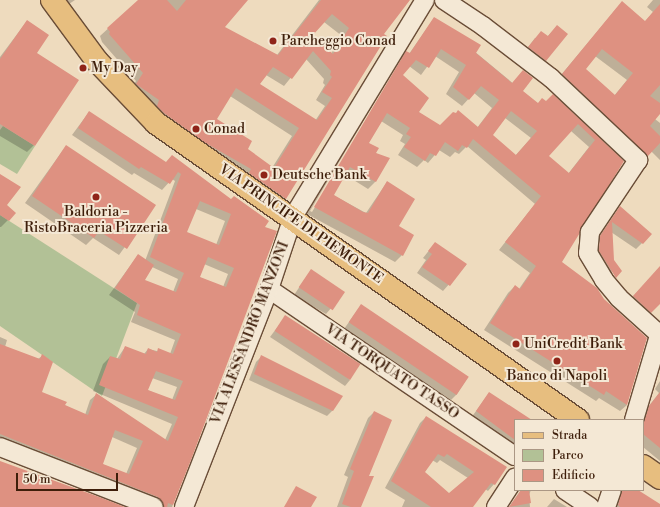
<!DOCTYPE html>
<html>
<head>
<meta charset="utf-8">
<style>
  body { margin:0 }
  #map { position:relative; width:660px; height:507px; overflow:hidden; background:#eedbbe; font-family:"Libre Bodoni",serif }
  div>[style] { position:absolute }
  .green>* { inset:0; background:#b2c196 }
  .shadow>* { inset:0; background:#0003 }
  .building>* { inset:0; background:#de9181; transform-origin:0 0 }
  .roads { filter:drop-shadow(1px 0 #6a4d37) drop-shadow(-1px 0 #6a4d37) drop-shadow(0 1px #6a4d37) drop-shadow(0 -1px #6a4d37) }
  .minor>* { height:18px; margin:-9px; padding:0 9px; transform-origin:9px; border-radius:9px; background:#f4e8d5 }
  .major>* { height:22px; margin:-11px; padding:0 11px; transform-origin:11px; border-radius:11px; background:#e7be7f }
  .dots>* { width:11px; height:11px; translate:-50% -50%; box-sizing:border-box; border:2px solid #f4e8d5; border-radius:50% }
  span { translate:-50% -50%; white-space:nowrap; text-align:center; line-height:1.15; -webkit-text-stroke:4px #f4e8d5; paint-order:stroke }
  .poi-label { font-size:14px; color:#3e1e0a }
  .left { translate:0 -50%; text-align:left }
  .street-label { font-size:14px; color:#3e1e0a }
  .legend { position:absolute; left:514px; top:419px; width:130px; height:72px; box-sizing:border-box; background:#f4e8d5; border:1px solid #ab9784; margin:0; padding:5px 7px; list-style:none; font-size:12px; color:#3e1e0a }
  .legend li { display:flex; align-items:center; gap:8px; height:20px }
  .legend b { width:20px; border:1px solid #ab9784 }
  .scale { position:absolute; left:16px; top:473px; width:102px; height:18px; box-sizing:border-box; border:2px solid #3e1e0a; border-top:0; padding-left:5px; font-size:12px; line-height:14px; white-space:nowrap; color:#3e1e0a; -webkit-text-stroke:3px #f4e8d5; paint-order:stroke }
</style>
</head>
<body>
<div id="map">
  <div class="green">
    <div style="clip-path:polygon(3px 126px,35px 146px,17px 174px,0 164px,0 130px)"></div>
    <div style="clip-path:polygon(0 215px,137px 303px,102px 396px,0 326px)"></div>
  </div>
  <div class="shadow">
    <div style="clip-path:polygon(67px 0,75px 0,69px 4px)"></div>
    <div style="clip-path:polygon(evenodd,139px 0,247px 0,223px 27px,277px 55px,319px 0,408px 0,383px 34px,386px 36px,285px 199px,278px 206px,129px 92px,136px 81px,102px 42px,100px 36px,139px 0,324px 22px,342px 36px,331px 54px,312px 35px,324px 22px,139px 0,306px 59px,324px 79px,323px 83px,325px 85px,316px 100px,325px 106px,315px 121px,259px 84px,266px 75px,284px 86px,306px 59px,139px 0,230px 96px,292px 136px,272px 168px,246px 149px,216px 119px,230px 96px)"></div>
    <div style="clip-path:polygon(evenodd,653px 0,660px 0,660px 112px,655px 119px,660px 123px,660px 160px,651px 151px,641px 162px,556px 81px,616px 9px,645px 22px,653px 12px,647px 7px,653px 0,595px 56px,627px 80px,614px 96px,585px 69px,595px 56px)"></div>
    <div style="clip-path:polygon(evenodd,434px 18px,538px 104px,545px 103px,553px 95px,623px 161px,560px 262px,627px 405px,620px 411px,599px 398px,596px 401px,484px 330px,508px 293px,515px 286px,519px 289px,530px 273px,499px 250px,535px 204px,467px 146px,459px 154px,455px 152px,450px 157px,439px 150px,428px 163px,424px 160px,417px 167px,398px 155px,405px 144px,400px 141px,403px 135px,381px 121px,368px 143px,375px 153px,388px 159px,375px 182px,368px 189px,344px 174px,333px 195px,366px 213px,387px 182px,402px 255px,395px 262px,307px 214px,400px 59px,406px 52px,409px 54px,434px 18px,435px 56px,459px 72px,446px 94px,462px 106px,474px 93px,492px 108px,477px 128px,440px 126px,418px 112px,402px 75px,409px 66px,421px 75px,435px 56px,434px 18px,400px 59px,403px 59px,312px 212px,310px 211px,400px 59px,434px 18px,505px 118px,531px 138px,515px 156px,492px 135px,505px 118px,434px 18px,571px 131px,589px 147px,568px 174px,548px 156px,571px 131px)"></div>
    <div style="clip-path:polygon(27px 21px,35px 53px,34px 145px,27px 152px,0 136px,0 57px)"></div>
    <div style="clip-path:polygon(557px 26px,546px 61px,540px 67px,523px 54px,535px 38px,547px 37px)"></div>
    <div style="clip-path:polygon(evenodd,89px 112px,263px 227px,276px 232px,172px 507px,156px 507px,0 443px,0 337px,7px 340px,5px 347px,38px 359px,42px 356px,40px 392px,64px 405px,85px 415px,90px 400px,97px 394px,165px 440px,172px 424px,93px 391px,103px 364px,110px 357px,117px 359px,125px 347px,144px 354px,148px 349px,170px 354px,175px 340px,131px 322px,135px 312px,109px 295px,138px 255px,145px 261px,175px 181px,172px 179px,162px 190px,134px 173px,132px 175px,72px 135px,89px 112px,196px 209px,225px 221px,216px 245px,185px 233px,196px 209px,89px 112px,204px 264px,228px 274px,223px 287px,199px 277px,204px 264px,89px 112px,152px 267px,178px 279px,173px 292px,143px 280px,152px 267px,89px 112px,152px 378px,177px 387px,172px 400px,147px 390px,152px 378px,89px 112px,112px 437px,137px 448px,126px 474px,102px 464px,112px 437px)"></div>
    <div style="clip-path:polygon(66px 146px,155px 205px,119px 255px,93px 238px,86px 245px,25px 203px)"></div>
    <div style="clip-path:polygon(0 175px,8px 220px,1px 227px,0 227px)"></div>
    <div style="clip-path:polygon(620px 207px,651px 234px,636px 249px,611px 232px,612px 273px,615px 278px,610px 283px,593px 257px,595px 243px)"></div>
    <div style="clip-path:polygon(435px 243px,466px 265px,443px 291px,417px 273px,426px 260px,423px 258px)"></div>
    <div style="clip-path:polygon(660px 267px,660px 302px,644px 319px,627px 303px)"></div>
    <div style="clip-path:polygon(311px 270px,344px 293px,326px 314px,294px 295px)"></div>
    <div style="clip-path:polygon(361px 305px,468px 377px,457px 394px,451px 400px,344px 329px)"></div>
    <div style="clip-path:polygon(285px 317px,350px 380px,345px 386px,270px 337px)"></div>
    <div style="clip-path:polygon(262px 356px,333px 410px,327px 416px,249px 380px,256px 362px)"></div>
    <div style="clip-path:polygon(660px 381px,660px 461px,643px 447px,642px 415px,659px 393px,655px 389px)"></div>
    <div style="clip-path:polygon(489px 393px,530px 420px,515px 420px,515px 448px,471px 418px)"></div>
    <div style="clip-path:polygon(374px 412px,367px 476px,359px 507px,337px 507px,348px 477px,344px 475px,368px 418px)"></div>
    <div style="clip-path:polygon(evenodd,426px 417px,494px 484px,488px 491px,485px 489px,472px 507px,402px 507px,405px 500px,385px 488px,420px 423px,426px 417px,432px 460px,437px 463px,440px 460px,468px 478px,449px 494px,424px 473px,432px 460px)"></div>
    <div style="clip-path:polygon(521px 490px,531px 490px,529px 495px,530px 507px,509px 507px)"></div>
    <div style="clip-path:polygon(614px 490px,636px 490px,660px 507px,613px 507px)"></div>
    <div style="clip-path:polygon(554px 499px,567px 507px,547px 507px)"></div>
  </div>
  <div class="building">
    <div style="clip-path:polygon(evenodd,138px 0,167px 0,177px 11px,186px 0,248px 0,225px 27px,278px 55px,321px 0,410px 0,384px 34px,387px 36px,286px 199px,249px 173px,251px 169px,204px 142px,164px 113px,157px 106px,159px 100px,136px 84px,143px 73px,109px 34px,110px 32px,107px 28px,138px 0,332px 14px,349px 28px,333px 54px,313px 35px,332px 14px,138px 0,313px 51px,331px 71px,330px 75px,332px 77px,322px 92px,332px 98px,317px 120px,260px 84px,273px 67px,292px 79px,313px 51px,138px 0,236px 88px,299px 128px,274px 168px,248px 149px,252px 141px,217px 119px,236px 88px)"></div>
    <div style="clip-path:polygon(evenodd,622px 1px,645px 21px,660px 4px,660px 85px,650px 96px,660px 103px,660px 114px,650px 126px,660px 136px,660px 143px,648px 156px,562px 74px,622px 1px,602px 49px,633px 73px,615px 95px,586px 69px,602px 49px)"></div>
    <div style="clip-path:polygon(evenodd,434px 17px,481px 45px,476px 53px,512px 83px,523px 70px,533px 78px,523px 91px,538px 103px,542px 98px,546px 101px,553px 94px,624px 161px,562px 262px,597px 288px,604px 299px,647px 338px,627px 405px,606px 391px,604px 395px,490px 323px,515px 285px,520px 289px,536px 266px,505px 242px,541px 196px,473px 139px,467px 148px,462px 145px,458px 151px,445px 142px,436px 156px,430px 153px,425px 161px,404px 147px,411px 137px,406px 134px,410px 128px,387px 113px,369px 143px,379px 148px,376px 153px,390px 158px,376px 182px,350px 167px,334px 195px,363px 212px,368px 213px,387px 181px,415px 199px,399px 226px,414px 235px,403px 256px,314px 207px,406px 51px,410px 53px,434px 17px,441px 49px,466px 65px,453px 87px,469px 100px,481px 86px,499px 100px,478px 127px,458px 110px,456px 113px,453px 112px,440px 125px,419px 112px,429px 98px,403px 75px,416px 60px,429px 68px,441px 49px,434px 17px,511px 111px,537px 131px,516px 155px,493px 135px,511px 111px,434px 17px,578px 124px,595px 140px,569px 173px,549px 156px,578px 124px)"></div>
    <div style="clip-path:polygon(27px 20px,49px 35px,37px 53px,79px 80px,35px 146px,0 124px,0 59px)"></div>
    <div style="clip-path:polygon(557px 25px,568px 34px,546px 61px,528px 47px,541px 31px,548px 36px)"></div>
    <div style="clip-path:polygon(evenodd,89px 111px,166px 162px,172px 155px,231px 199px,234px 196px,269px 221px,265px 227px,277px 231px,191px 460px,173px 505px,168px 503px,167px 507px,164px 507px,158px 497px,0 434px,0 344px,40px 359px,42px 354px,53px 362px,42px 392px,67px 402px,65px 405px,88px 415px,96px 393px,168px 441px,178px 417px,99px 385px,110px 356px,120px 359px,125px 346px,146px 354px,148px 348px,157px 352px,158px 348px,173px 354px,181px 334px,137px 315px,140px 305px,115px 288px,138px 254px,154px 265px,145px 280px,176px 292px,184px 273px,150px 257px,181px 174px,178px 172px,170px 184px,141px 167px,139px 169px,78px 128px,89px 111px,200px 201px,231px 214px,219px 245px,187px 232px,200px 201px,89px 111px,208px 257px,234px 268px,226px 287px,200px 277px,208px 257px,89px 111px,156px 371px,183px 381px,175px 400px,148px 390px,156px 371px,89px 111px,115px 430px,143px 441px,129px 474px,103px 464px,115px 430px)"></div>
    <div style="clip-path:polygon(66px 145px,156px 205px,127px 249px,99px 231px,94px 238px,32px 196px)"></div>
    <div style="clip-path:polygon(0 174px,21px 187px,7px 205px,16px 213px,9px 221px,0 215px)"></div>
    <div style="clip-path:polygon(620px 206px,652px 234px,643px 244px,612px 222px,614px 260px,622px 271px,616px 278px,599px 251px,600px 236px)"></div>
    <div style="clip-path:polygon(435px 242px,467px 264px,450px 286px,422px 267px,432px 254px,428px 251px)"></div>
    <div style="clip-path:polygon(660px 266px,660px 304px,651px 313px,633px 296px)"></div>
    <div style="left:311px;top:269px;width:41px;height:22px;rotate:34deg"></div>
    <div style="left:361px;top:304px;width:130px;height:22px;rotate:34deg"></div>
    <div style="left:285px;top:315px;width:90px;height:19px;rotate:33deg"></div>
    <div style="clip-path:polygon(261px 355px,343px 396px,333px 411px,254px 374px)"></div>
    <div style="clip-path:polygon(489px 392px,532px 420px,515px 420px,515px 440px,476px 411px)"></div>
    <div style="clip-path:polygon(660px 392px,660px 448px,643px 434px,643px 425px,649px 406px)"></div>
    <div style="clip-path:polygon(374px 411px,392px 420px,369px 476px,374px 476px,361px 507px,351px 507px,342px 504px,354px 471px,350px 469px)"></div>
    <div style="clip-path:polygon(evenodd,426px 416px,507px 467px,495px 485px,491px 483px,473px 507px,431px 507px,391px 481px,426px 416px,438px 454px,444px 457px,447px 454px,474px 472px,449px 493px,425px 472px,438px 454px)"></div>
    <div style="clip-path:polygon(0 461px,102px 498px,125px 507px,0 507px)"></div>
    <div style="clip-path:polygon(296px 486px,317px 497px,311px 507px,284px 507px)"></div>
    <div style="clip-path:polygon(521px 490px,529px 490px,531px 503px,509px 507px)"></div>
    <div style="clip-path:polygon(622px 490px,638px 490px,660px 504px,660px 507px,620px 507px,618px 505px)"></div>
  </div>
  <div class="roads">
    <div class="minor">
      <div style="left:444px;top:0;width:47px;rotate:33.7deg"></div>
      <div style="left:483px;top:26px;width:86px;rotate:37.4deg"></div>
      <div style="left:551px;top:78px;width:120px;rotate:43.3deg"></div>
      <div style="left:638px;top:160px;width:87px;rotate:123.7deg"></div>
      <div style="left:590px;top:232px;width:21px;rotate:95deg"></div>
      <div style="left:588px;top:253px;width:31px;rotate:59deg"></div>
      <div style="left:604px;top:280px;width:23px;rotate:50deg"></div>
      <div style="left:619px;top:298px;width:55px;rotate:42.1deg"></div>
      <div style="left:269px;top:289px;width:297px;rotate:34.2deg"></div>
      <div style="left:634px;top:420px;width:92px;rotate:-73.5deg"></div>
      <div style="left:0;top:447px;width:165px;rotate:21.3deg"></div>
      <div style="left:565px;top:490px;width:30px;rotate:34deg"></div>
      <div style="left:184px;top:507px;width:234px;rotate:-68.7deg"></div>
      <div style="left:269px;top:289px;width:76px;rotate:-71.6deg"></div>
      <div style="left:293px;top:217px;width:254px;rotate:-58.7deg"></div>
      <div style="left:496px;top:507px;width:35px;rotate:-57deg"></div>
      <div style="left:606px;top:507px;width:18px;rotate:-71deg"></div>
    </div>
    <div class="major">
      <div style="left:52px;top:0;width:76px;rotate:53.6deg"></div>
      <div style="left:97px;top:61px;width:86px;rotate:46.4deg"></div>
      <div style="left:156px;top:123px;width:516px;rotate:35.14deg"></div>
      <div style="left:643px;top:466px;width:21px;rotate:35deg"></div>
    </div>
  </div>
  <div class="dots">
    <div style="left:273px;top:41px;background:#8f2418"></div>
    <div style="left:83px;top:68px;background:#8f2418"></div>
    <div style="left:196px;top:129px;background:#8f2418"></div>
    <div style="left:264px;top:175px;background:#8f2418"></div>
    <div style="left:96px;top:197px;background:#8f2418"></div>
    <div style="left:516px;top:344px;background:#8f2418"></div>
    <div style="left:557px;top:361px;background:#8f2418"></div>
  </div>
  <div class="poi-label">
    <span class="left" style="left:281px;top:41px">Parcheggio Conad</span>
    <span class="left" style="left:91px;top:68px">My Day</span>
    <span class="left" style="left:204px;top:129px">Conad</span>
    <span class="left" style="left:272px;top:175px">Deutsche Bank</span>
    <span style="left:96px;top:220px">Baldoria -<br>RistoBraceria Pizzeria</span>
    <span class="left" style="left:524px;top:344px">UniCredit Bank</span>
    <span style="left:557px;top:376px">Banco di Napoli</span>
  </div>
  <div class="street-label">
    <span style="left:301px;top:224px;rotate:35deg">VIA PRINCIPE DI PIEMONTE</span>
    <span style="left:250px;top:333px;rotate:-69deg">VIA ALESSANDRO MANZONI</span>
    <span style="left:392px;top:372px;rotate:34deg">VIA TORQUATO TASSO</span>
  </div>
  <ul class="legend">
  <li><b style="height:5px;background:#e7be7f"></b>Strada</li>
  <li><b style="height:11px;background:#b2c196"></b>Parco</li>
  <li><b style="height:11px;background:#de9181"></b>Edificio</li>
  </ul>
  <div class="scale">50 m</div>
</div>
</body>
</html>
